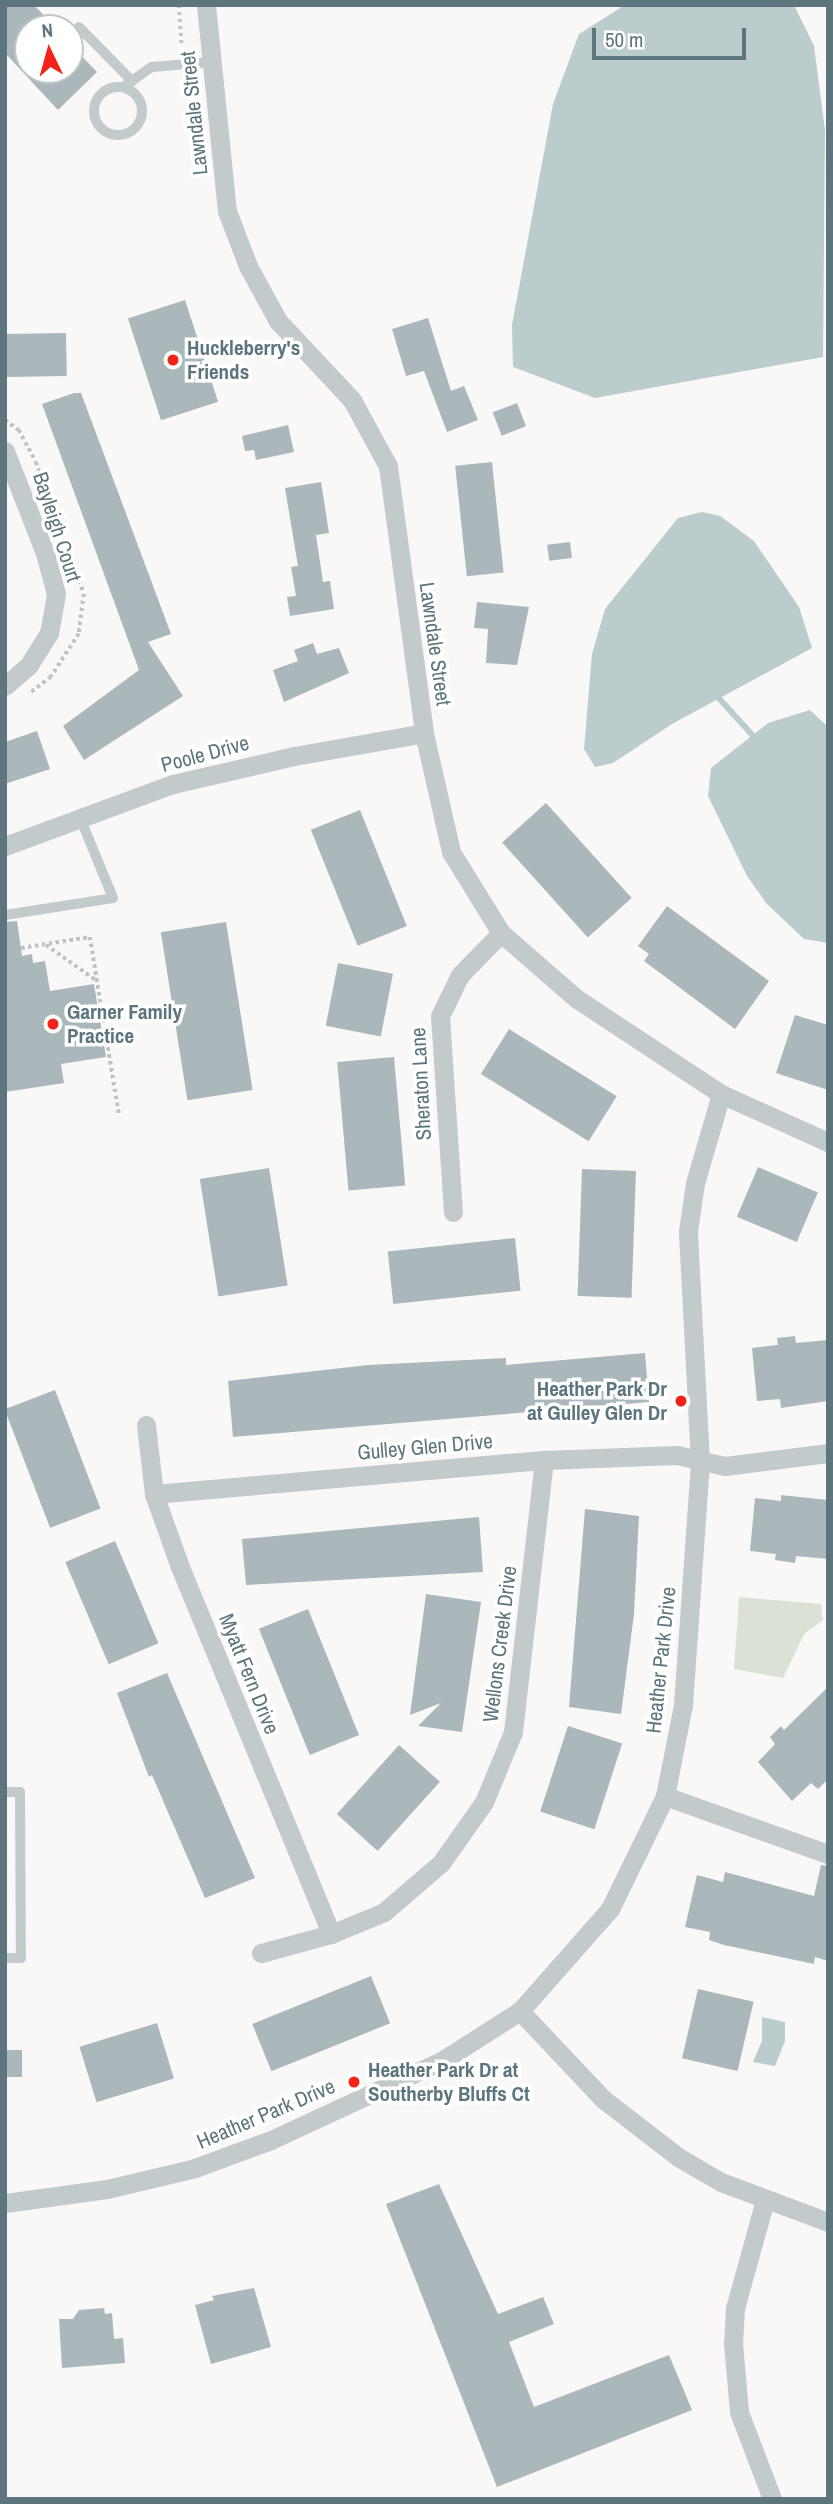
<!DOCTYPE html>
<html>
<head>
<meta charset="utf-8">
<style>
  body { margin:0 }
  #map { position:relative; width:833px; height:2504px; overflow:hidden; background:#f9f8f6; font-family:"Archivo Narrow",sans-serif }
  div>[style] { position:absolute }
  .green>* { inset:0; background:#dce1d6 }
  .water>* { inset:0; background:#bbcccd }
  .stream>* { height:6px; margin:-3px; padding:0 3px; transform-origin:3px; border-radius:3px; background:#bbcccd }
  .building>* { inset:0; background:#aab7bb; transform-origin:0 0 }
  .path>* { height:3.5px; margin-top:-1.75px; transform-origin:0; background:repeating-linear-gradient(90deg,#bfc3c4 0 3.5px,transparent 0 7px) }
  .lane>* { height:10px; margin:-5px; padding:0 5px; transform-origin:5px; border-radius:5px; background:#c3cacc }
  .lane>.ring { margin:-5px; padding:0; box-sizing:content-box; background:none; border:10px solid #c3cacc; border-radius:50% }
  .street>* { height:19px; margin:-9.5px; padding:0 9.5px; transform-origin:9.5px; border-radius:9.5px; background:#c3cacc }
  .dots>* { width:19px; height:19px; translate:-50% -50%; box-sizing:border-box; border:4px solid #fff; border-radius:50% }
  span { translate:-50% -50%; white-space:nowrap; text-align:center; line-height:1.15; -webkit-text-stroke:7px #fff; paint-order:stroke }
  .street-label { font-size:21px; color:#5d767e }
  .poi-label { font-size:21px; color:#5d767e; font-weight:700 }
  .left { translate:0 -50%; text-align:left }
  .right { translate:-100% -50%; text-align:right }
  .frame { position:absolute; inset:0; border:7px solid #5d767e; pointer-events:none }
  .north { position:absolute; left:14px; top:14px; width:70px; height:70px; box-sizing:border-box; background:#fff; border:2px solid #bec8cb; border-radius:50%; rotate:355deg; font-size:19px; font-weight:700; line-height:28px; text-align:center; color:#5d767e }
  .north::after { content:''; display:block; margin:auto; width:24px; height:32px; background:#f4231a; clip-path:polygon(50% 0,100% 100%,50% 72%,0 100%) }
  .scale { position:absolute; left:592px; top:28px; width:154px; height:32px; box-sizing:border-box; border:4px solid #5d767e; border-top:0; padding-left:9px; font-size:21px; line-height:24px; white-space:nowrap; color:#5d767e; -webkit-text-stroke:5px #fff; paint-order:stroke }
</style>
</head>
<body>
<div id="map">
  <div class="green">
    <div style="clip-path:polygon(739px 1597px,821px 1604px,823px 1620px,804px 1634px,783px 1678px,734px 1669px)"></div>
  </div>
  <div class="water">
    <div style="clip-path:polygon(625px 5px,794px 5px,814px 46px,825px 130px,823px 357px,595px 398px,513px 367px,512px 325px,553px 104px,579px 34px)"></div>
    <div style="clip-path:polygon(702px 512px,720px 516px,754px 541px,799px 607px,812px 648px,672px 724px,613px 763px,595px 767px,584px 749px,592px 654px,605px 609px,678px 518px)"></div>
    <div style="clip-path:polygon(810px 710px,828px 727px,828px 943px,804px 939px,767px 904px,747px 876px,708px 796px,711px 768px,768px 723px)"></div>
    <div style="clip-path:polygon(762px 2017px,785px 2022px,785px 2041px,775px 2066px,753px 2062px,762px 2041px)"></div>
  </div>
  <div class="stream">
    <div style="left:717px;top:696px;width:58px;rotate:47.8deg"></div>
  </div>
  <div class="building">
    <div style="clip-path:polygon(5px 5px,34px 5px,56px 28px,28px 28px,28px 70px,70px 70px,70px 44px,97px 72px,58px 110px,5px 53px)"></div>
    <div style="left:185px;top:300px;width:107px;height:60px;rotate:72deg"></div>
    <div style="clip-path:polygon(428px 318px,451px 391px,464px 386px,478px 420px,447px 432px,424px 371px,406px 376px,392px 329px)"></div>
    <div style="left:66px;top:333px;width:43px;height:61px;rotate:89deg"></div>
    <div style="clip-path:polygon(74px 393px,81px 393px,171px 634px,148px 642px,183px 696px,84px 760px,63px 726px,139px 670px,42px 404px)"></div>
    <div style="left:517px;top:403px;width:25px;height:26px;rotate:69deg"></div>
    <div style="clip-path:polygon(288px 425px,294px 452px,256px 460px,254px 450px,245px 451px,242px 436px)"></div>
    <div style="left:492px;top:462px;width:111px;height:37px;rotate:84deg"></div>
    <div style="clip-path:polygon(321px 482px,329px 533px,316px 535px,323px 582px,330px 581px,334px 609px,290px 616px,287px 597px,296px 596px,291px 567px,298px 566px,285px 488px)"></div>
    <div style="left:570px;top:542px;width:16px;height:23px;rotate:83deg"></div>
    <div style="clip-path:polygon(477px 602px,529px 607px,517px 665px,486px 663px,488px 629px,474px 628px)"></div>
    <div style="clip-path:polygon(313px 643px,317px 654px,339px 648px,349px 673px,284px 702px,273px 670px,298px 661px,294px 650px)"></div>
    <div style="clip-path:polygon(37px 731px,50px 769px,5px 784px,5px 742px)"></div>
    <div style="left:546px;top:803px;width:128px;height:59px;rotate:48deg"></div>
    <div style="left:360px;top:810px;width:125px;height:53px;rotate:68deg"></div>
    <div style="clip-path:polygon(667px 906px,769px 981px,735px 1029px,644px 961px,649px 954px,638px 946px)"></div>
    <div style="clip-path:polygon(17px 921px,22px 956px,32px 954px,33px 963px,45px 961px,50px 991px,94px 984px,106px 1057px,61px 1064px,64px 1083px,5px 1092px,5px 922px)"></div>
    <div style="left:226px;top:922px;width:170px;height:66px;rotate:81deg"></div>
    <div style="left:338px;top:963px;width:56px;height:64px;rotate:11deg"></div>
    <div style="clip-path:polygon(795px 1015px,828px 1025px,828px 1090px,776px 1073px)"></div>
    <div style="left:509px;top:1029px;width:127px;height:53px;rotate:32deg"></div>
    <div style="left:394px;top:1057px;width:129px;height:57px;rotate:85deg"></div>
    <div style="left:758px;top:1167px;width:65px;height:54px;rotate:23deg"></div>
    <div style="left:269px;top:1168px;width:119px;height:70px;rotate:81deg"></div>
    <div style="left:582px;top:1169px;width:54px;height:127px;rotate:2deg"></div>
    <div style="left:515px;top:1238px;width:53px;height:128px;rotate:84deg"></div>
    <div style="clip-path:polygon(795px 1336px,796px 1343px,828px 1340px,828px 1401px,781px 1408px,780px 1399px,757px 1401px,752px 1348px,778px 1345px,777px 1338px)"></div>
    <div style="clip-path:polygon(645px 1353px,649px 1402px,233px 1437px,228px 1381px,368px 1365px,506px 1358px,506px 1365px)"></div>
    <div style="left:55px;top:1390px;width:127px;height:54px;rotate:69deg"></div>
    <div style="clip-path:polygon(781px 1495px,828px 1500px,828px 1559px,796px 1556px,795px 1563px,775px 1560px,776px 1554px,750px 1551px,755px 1498px,781px 1501px)"></div>
    <div style="clip-path:polygon(585px 1509px,639px 1516px,634px 1614px,621px 1714px,569px 1707px)"></div>
    <div style="clip-path:polygon(479px 1517px,483px 1572px,246px 1585px,242px 1539px)"></div>
    <div style="left:115px;top:1541px;width:111px;height:54px;rotate:67deg"></div>
    <div style="clip-path:polygon(426px 1594px,481px 1602px,462px 1732px,418px 1726px,441px 1703px,410px 1715px)"></div>
    <div style="left:308px;top:1609px;width:136px;height:53px;rotate:68deg"></div>
    <div style="clip-path:polygon(167px 1673px,255px 1878px,205px 1898px,152px 1775px,149px 1777px,117px 1693px)"></div>
    <div style="clip-path:polygon(828px 1687px,828px 1779px,818px 1789px,811px 1783px,792px 1801px,758px 1762px,775px 1744px,770px 1737px,781px 1726px,784px 1730px)"></div>
    <div style="left:568px;top:1726px;width:57px;height:90px;rotate:18deg"></div>
    <div style="left:399px;top:1745px;width:55px;height:93px;rotate:42deg"></div>
    <div style="clip-path:polygon(821px 1865px,828px 1866px,828px 1961px,815px 1957px,814px 1964px,724px 1945px,709px 1940px,710px 1932px,685px 1927px,697px 1875px,723px 1882px,725px 1872px,814px 1896px)"></div>
    <div style="left:371px;top:1976px;width:51px;height:128px;rotate:68deg"></div>
    <div style="left:698px;top:1989px;width:57px;height:71px;rotate:13deg"></div>
    <div style="left:157px;top:2023px;width:58px;height:81px;rotate:73deg"></div>
    <div style="left:5px;top:2050px;width:17px;height:27px"></div>
    <div style="clip-path:polygon(439px 2184px,498px 2314px,543px 2297px,554px 2324px,509px 2342px,534px 2407px,669px 2355px,692px 2410px,497px 2487px,386px 2204px)"></div>
    <div style="clip-path:polygon(254px 2288px,271px 2347px,211px 2364px,195px 2305px,214px 2300px,212px 2296px)"></div>
    <div style="clip-path:polygon(104px 2308px,105px 2314px,112px 2313px,114px 2339px,123px 2338px,125px 2363px,62px 2368px,59px 2319px,73px 2319px,79px 2310px)"></div>
  </div>
  <div class="path">
    <div style="left:179px;top:5px;width:39px;rotate:86deg"></div>
    <div style="left:5px;top:420px;width:17px;rotate:36deg"></div>
    <div style="left:19px;top:430px;width:36px;rotate:62deg"></div>
    <div style="left:36px;top:462px;width:140px;rotate:70deg"></div>
    <div style="left:84px;top:594px;width:40px;rotate:97.1deg"></div>
    <div style="left:79px;top:634px;width:51px;rotate:123.1deg"></div>
    <div style="left:51px;top:677px;width:28px;rotate:142deg"></div>
    <div style="left:46px;top:945px;width:62px;rotate:35.2deg"></div>
    <div style="left:21px;top:948px;width:70px;rotate:-9.1deg"></div>
    <div style="left:90px;top:937px;width:179px;rotate:80.7deg"></div>
  </div>
  <div class="lane">
    <div style="left:79px;top:27px;width:76px;rotate:45.5deg"></div>
    <div style="left:123px;top:87px;width:35px;rotate:-35deg"></div>
    <div style="left:152px;top:67px;width:60px;rotate:-4.8deg"></div>
    <div class="ring" style="left:94px;top:87px;width:38px;height:38px"></div>
    <div style="left:5px;top:915px;width:109px;rotate:-8.9deg"></div>
    <div style="left:113px;top:898px;width:84px;rotate:-112.3deg"></div>
    <div style="left:5px;top:1792px;width:15px"></div>
    <div style="left:20px;top:1792px;width:166px;rotate:89.7deg"></div>
    <div style="left:21px;top:1958px;width:16px;rotate:180deg"></div>
  </div>
  <div class="street">
    <div style="left:206px;top:5px;width:207px;rotate:84.2deg"></div>
    <div style="left:227px;top:211px;width:59px;rotate:69.1deg"></div>
    <div style="left:248px;top:266px;width:63px;rotate:61.4deg"></div>
    <div style="left:278px;top:321px;width:108px;rotate:46.9deg"></div>
    <div style="left:352px;top:400px;width:75px;rotate:61.4deg"></div>
    <div style="left:388px;top:466px;width:269px;rotate:82.3deg"></div>
    <div style="left:424px;top:733px;width:122px;rotate:77.2deg"></div>
    <div style="left:451px;top:852px;width:95px;rotate:58.3deg"></div>
    <div style="left:501px;top:933px;width:101px;rotate:41deg"></div>
    <div style="left:577px;top:999px;width:173px;rotate:33.4deg"></div>
    <div style="left:721px;top:1094px;width:117px;rotate:24.2deg"></div>
    <div style="left:5px;top:451px;width:110px;rotate:68.6deg"></div>
    <div style="left:45px;top:553px;width:42px;rotate:75deg"></div>
    <div style="left:56px;top:594px;width:40px;rotate:100deg"></div>
    <div style="left:49px;top:633px;width:39px;rotate:122deg"></div>
    <div style="left:28px;top:666px;width:30px;rotate:139deg"></div>
    <div style="left:5px;top:846px;width:179px;rotate:-20.3deg"></div>
    <div style="left:173px;top:784px;width:124px;rotate:-13deg"></div>
    <div style="left:294px;top:756px;width:132px;rotate:-10deg"></div>
    <div style="left:453px;top:1212px;width:196px;rotate:-93.8deg"></div>
    <div style="left:440px;top:1016px;width:46px;rotate:-64deg"></div>
    <div style="left:460px;top:975px;width:59px;rotate:-45.7deg"></div>
    <div style="left:146px;top:1425px;width:69px;rotate:83.4deg"></div>
    <div style="left:154px;top:1494px;width:77px;rotate:70.4deg"></div>
    <div style="left:180px;top:1567px;width:397px;rotate:67.6deg"></div>
    <div style="left:154px;top:1494px;width:391px;rotate:-5deg"></div>
    <div style="left:544px;top:1460px;width:133px;rotate:-2.2deg"></div>
    <div style="left:677px;top:1455px;width:49px;rotate:12.9deg"></div>
    <div style="left:725px;top:1466px;width:104px;rotate:-7.2deg"></div>
    <div style="left:665px;top:1796px;width:173px;rotate:19.6deg"></div>
    <div style="left:261px;top:1953px;width:73px;rotate:-15.2deg"></div>
    <div style="left:331px;top:1934px;width:57px;rotate:-22.5deg"></div>
    <div style="left:384px;top:1912px;width:75px;rotate:-40.7deg"></div>
    <div style="left:441px;top:1863px;width:75px;rotate:-54.8deg"></div>
    <div style="left:484px;top:1802px;width:76px;rotate:-67.5deg"></div>
    <div style="left:513px;top:1732px;width:274px;rotate:-83.5deg"></div>
    <div style="left:520px;top:2011px;width:121px;rotate:46.7deg"></div>
    <div style="left:603px;top:2099px;width:95px;rotate:37.7deg"></div>
    <div style="left:678px;top:2157px;width:50px;rotate:30.2deg"></div>
    <div style="left:721px;top:2182px;width:114px;rotate:20.5deg"></div>
    <div style="left:765px;top:2200px;width:112px;rotate:105.5deg"></div>
    <div style="left:735px;top:2308px;width:35px;rotate:93deg"></div>
    <div style="left:733px;top:2343px;width:69px;rotate:85deg"></div>
    <div style="left:739px;top:2412px;width:93px;rotate:69.2deg"></div>
    <div style="left:5px;top:2203px;width:103px;rotate:-7.8deg"></div>
    <div style="left:107px;top:2189px;width:90px;rotate:-13.4deg"></div>
    <div style="left:195px;top:2168px;width:81px;rotate:-20.2deg"></div>
    <div style="left:271px;top:2140px;width:190px;rotate:-24.9deg"></div>
    <div style="left:443px;top:2060px;width:91px;rotate:-32.5deg"></div>
    <div style="left:520px;top:2011px;width:136px;rotate:-48.6deg"></div>
    <div style="left:610px;top:1909px;width:126px;rotate:-64deg"></div>
    <div style="left:665px;top:1796px;width:93px;rotate:-78.8deg"></div>
    <div style="left:683px;top:1705px;width:244px;rotate:-86deg"></div>
    <div style="left:700px;top:1462px;width:231px;rotate:-93deg"></div>
    <div style="left:688px;top:1231px;width:49px;rotate:-81.7deg"></div>
    <div style="left:695px;top:1183px;width:93px;rotate:-73.7deg"></div>
  </div>
  <div class="dots">
    <div style="left:173px;top:360px;background:#f4231a"></div>
    <div style="left:53px;top:1024px;background:#f4231a"></div>
    <div style="left:681px;top:1401px;background:#f4231a"></div>
    <div style="left:354px;top:2082px;background:#f4231a"></div>
  </div>
  <div class="street-label">
    <span style="left:194px;top:113px;rotate:-96deg">Lawndale Street</span>
    <span style="left:57px;top:527px;rotate:72deg">Bayleigh Court</span>
    <span style="left:435px;top:644px;rotate:82deg">Lawndale Street</span>
    <span style="left:205px;top:754px;rotate:-15deg">Poole Drive</span>
    <span style="left:421px;top:1084px;rotate:-93deg">Sheraton Lane</span>
    <span style="left:425px;top:1447px;rotate:-5deg">Gulley Glen Drive</span>
    <span style="left:500px;top:1644px;rotate:-83deg">Wellons Creek Drive</span>
    <span style="left:661px;top:1660px;rotate:-84deg">Heather Park Drive</span>
    <span style="left:249px;top:1674px;rotate:68deg">Myatt Fern Drive</span>
    <span style="left:266px;top:2114px;rotate:-23deg">Heather Park Drive</span>
  </div>
  <div class="poi-label">
    <span class="left" style="left:187px;top:360px">Huckleberry's<br>Friends</span>
    <span class="left" style="left:67px;top:1024px">Garner Family<br>Practice</span>
    <span class="right" style="left:667px;top:1401px">Heather Park Dr<br>at Gulley Glen Dr</span>
    <span class="left" style="left:368px;top:2082px">Heather Park Dr at<br>Southerby Bluffs Ct</span>
  </div>
  <div class="frame"></div>
  <div class="north">N</div>
  <div class="scale">50 m</div>
</div>
</body>
</html>
